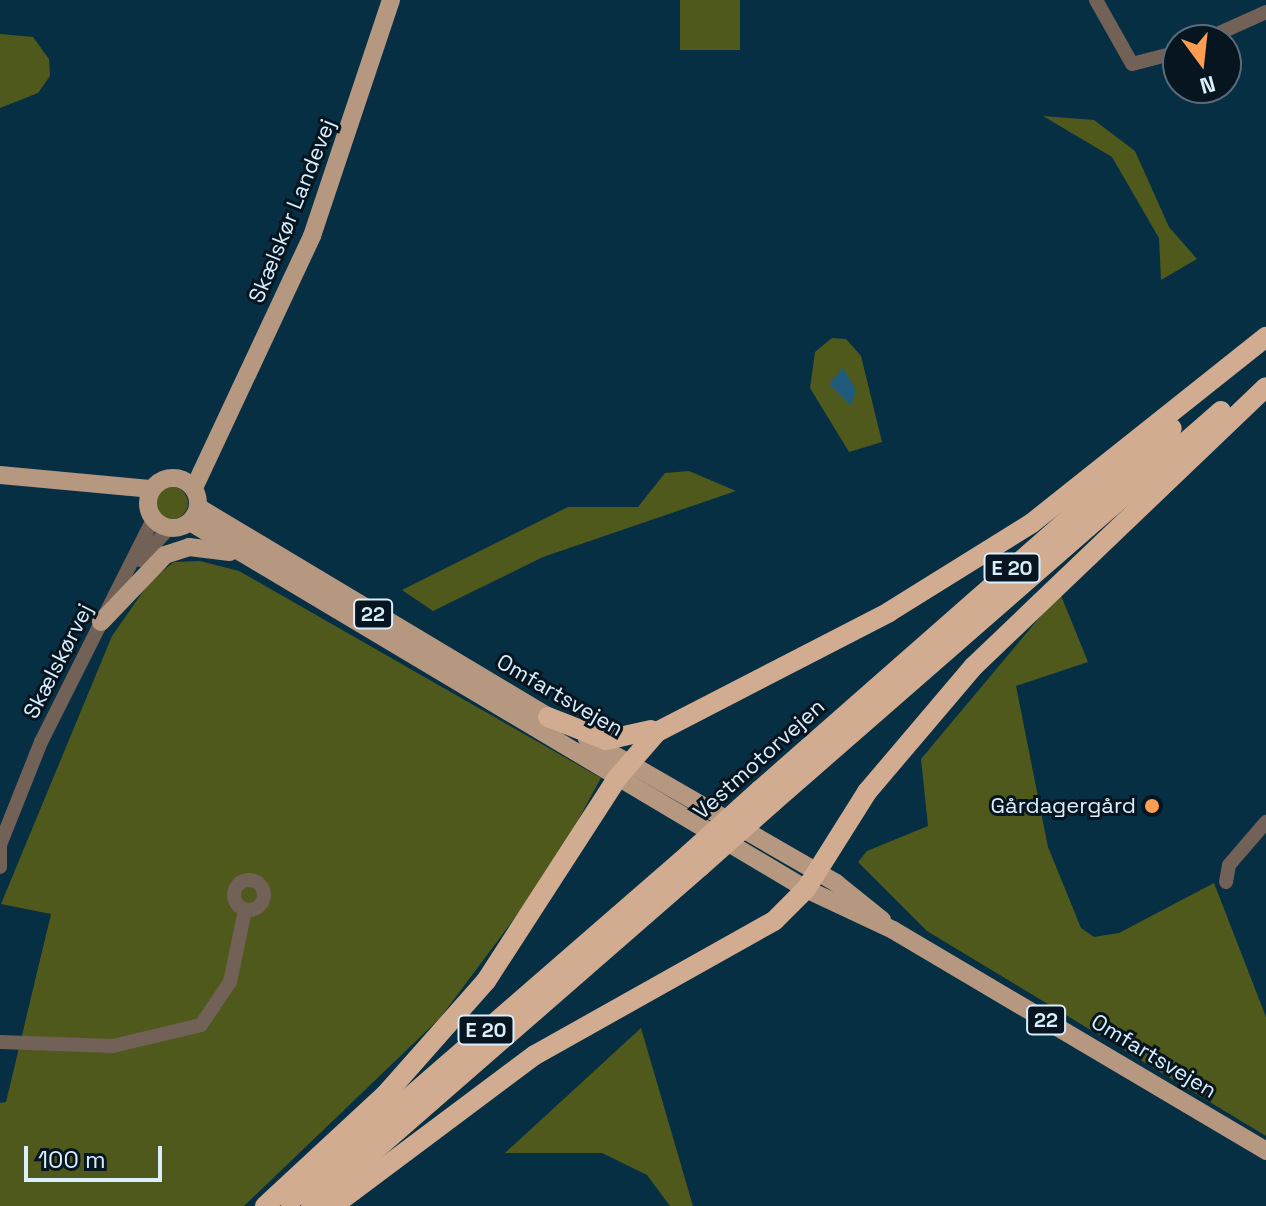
<!DOCTYPE html>
<html>
<head>
<meta charset="utf-8">
<style>
  body { margin:0 }
  #map { position:relative; width:1266px; height:1206px; overflow:hidden; background:#062f44; font-family:"Space Grotesk",sans-serif }
  div>[style] { position:absolute }
  .green>* { inset:0; background:#50591c; transform-origin:0 0 }
  .round { border-radius:50% }
  .water>* { inset:0; background:#205b7c }
  .minor>* { height:14px; margin:-7px; padding:0 7px; transform-origin:7px; border-radius:7px; background:#716156 }
  .minor>.ring { margin:-7px; padding:0; box-sizing:content-box; background:none; border:14px solid #716156; border-radius:50% }
  .major>* { height:18px; margin:-9px; padding:0 9px; transform-origin:9px; border-radius:9px; background:#b69780 }
  .major>.ring { margin:-9px; padding:0; box-sizing:content-box; background:none; border:18px solid #b69780; border-radius:50% }
  .highway>* { height:20px; margin:-10px; padding:0 10px; transform-origin:10px; border-radius:10px; background:#d1ac90 }
  .highway-bridge>* { height:20px; margin:-10px; padding:0 10px; transform-origin:10px; border-radius:10px; background:#d1ac90 }
  .dots>* { width:22px; height:22px; translate:-50% -50%; box-sizing:border-box; border:4px solid #06151f; border-radius:50% }
  span { translate:-50% -50%; white-space:nowrap; text-align:center; line-height:1.15; -webkit-text-stroke:6px #06151f; paint-order:stroke }
  .shield-label span { padding:2px 6px; background:#06151f; border:2px solid; border-radius:6px; -webkit-text-stroke-width:0 }
  .shield-label { font-size:20px; color:#daeffd; font-weight:700 }
  .street-label { font-size:22px; color:#daeffd }
  .poi-label { font-size:22px; color:#daeffd }
  .right { translate:-100% -50%; text-align:right }
  .north { position:absolute; left:1162px; top:24px; width:80px; height:80px; box-sizing:border-box; background:#06151f; border:2px solid #5b6c78; border-radius:50%; rotate:165deg; font-size:22px; font-weight:700; line-height:32px; text-align:center; color:#daeffd }
  .north::after { content:''; display:block; margin:auto; width:28px; height:36px; background:#fb9e52; clip-path:polygon(50% 0,100% 100%,50% 72%,0 100%) }
  .scale { position:absolute; left:24px; top:1146px; width:138px; height:36px; box-sizing:border-box; border:4px solid #daeffd; border-top:0; padding-left:10px; font-size:24px; line-height:28px; white-space:nowrap; color:#daeffd; -webkit-text-stroke:6px #06151f; paint-order:stroke }
</style>
</head>
<body>
<div id="map">
  <div class="green">
    <div style="left:680px;top:0;width:60px;height:50px"></div>
    <div style="clip-path:polygon(0 34px,33px 37px,49px 59px,50px 76px,38px 93px,0 108px)"></div>
    <div style="clip-path:polygon(1043px 116px,1094px 120px,1135px 151px,1169px 227px,1197px 259px,1161px 280px,1159px 238px,1112px 157px)"></div>
    <div style="clip-path:polygon(832px 338px,846px 339px,861px 356px,882px 442px,849px 452px,810px 388px,815px 352px)"></div>
    <div style="clip-path:polygon(689px 471px,736px 491px,543px 557px,433px 611px,402px 590px,568px 507px,638px 507px,665px 473px)"></div>
    <div class="round" style="left:156px;top:487px;width:32px;height:32px"></div>
    <div style="clip-path:polygon(200px 561px,239px 571px,601px 778px,552px 868px,440px 1018px,244px 1206px,0 1206px,0 1103px,6px 1102px,51px 914px,1px 904px,112px 636px,151px 580px,174px 562px)"></div>
    <div style="clip-path:polygon(1060px 593px,1088px 662px,1016px 686px,1048px 847px,1081px 928px,1094px 937px,1119px 933px,1214px 883px,1266px 1017px,1266px 1136px,927px 931px,858px 862px,867px 851px,928px 826px,921px 759px)"></div>
    <div style="clip-path:polygon(641px 1028px,693px 1206px,670px 1206px,647px 1175px,602px 1153px,505px 1153px)"></div>
  </div>
  <div class="water">
    <div style="clip-path:polygon(843px 368px,856px 390px,851px 406px,829px 384px)"></div>
  </div>
  <div class="minor">
    <div style="left:1096px;top:0;width:73px;rotate:60.6deg"></div>
    <div style="left:1132px;top:64px;width:48px;rotate:-14.6deg"></div>
    <div style="left:1204px;top:40px;width:68px;rotate:-24.3deg"></div>
    <div style="left:140px;top:560px;width:43px;rotate:-47.8deg"></div>
    <div style="left:0;top:867px;width:22px;rotate:-90deg"></div>
    <div style="left:0;top:845px;width:111px;rotate:-68.3deg"></div>
    <div style="left:41px;top:742px;width:250px;rotate:-63.3deg"></div>
    <div class="ring" style="left:234px;top:880px;width:16px;height:16px"></div>
    <div style="left:1226px;top:882px;width:17px;rotate:-80deg"></div>
    <div style="left:1229px;top:865px;width:57px;rotate:-49.3deg"></div>
    <div style="left:0;top:1042px;width:113px;rotate:2deg"></div>
    <div style="left:113px;top:1046px;width:90px;rotate:-13.4deg"></div>
    <div style="left:201px;top:1025px;width:52px;rotate:-56deg"></div>
    <div style="left:230px;top:982px;width:74px;rotate:-78.2deg"></div>
  </div>
  <div class="major">
    <div style="left:0;top:475px;width:153px;rotate:5.3deg"></div>
    <div class="ring" style="left:148px;top:478px;width:32px;height:32px"></div>
    <div style="left:194px;top:488px;width:278px;rotate:-64.9deg"></div>
    <div style="left:312px;top:236px;width:249px;rotate:-71.5deg"></div>
    <div style="left:198px;top:507px;width:423px;rotate:30.9deg"></div>
    <div style="left:190px;top:522px;width:717px;rotate:30.79deg"></div>
    <div style="left:806px;top:889px;width:96px;rotate:25.2deg"></div>
    <div style="left:893px;top:930px;width:434px;rotate:30.6deg"></div>
    <div style="left:101px;top:622px;width:93px;rotate:-46.3deg"></div>
    <div style="left:165px;top:555px;width:25px;rotate:-18deg"></div>
    <div style="left:189px;top:547px;width:41px;rotate:7deg"></div>
    <div style="left:587px;top:739px;width:288px;rotate:30deg"></div>
    <div style="left:836px;top:883px;width:59px;rotate:38.8deg"></div>
  </div>
  <div class="highway">
    <div style="left:548px;top:717px;width:62px;rotate:21.6deg"></div>
    <div style="left:606px;top:740px;width:46px;rotate:-12.5deg"></div>
    <div style="left:760px;top:790px;width:548px;rotate:-41.3deg"></div>
    <div style="left:772px;top:803px;width:596px;rotate:-41.12deg"></div>
    <div style="left:290px;top:1201px;width:527px;rotate:-41deg"></div>
    <div style="left:265px;top:1206px;width:165px;rotate:-42.8deg"></div>
    <div style="left:386px;top:1094px;width:151px;rotate:-48.5deg"></div>
    <div style="left:486px;top:981px;width:243px;rotate:-57.1deg"></div>
    <div style="left:618px;top:777px;width:60px;rotate:-49.1deg"></div>
    <div style="left:657px;top:732px;width:261px;rotate:-27.3deg"></div>
    <div style="left:889px;top:612px;width:168px;rotate:-31.9deg"></div>
    <div style="left:1032px;top:523px;width:299px;rotate:-38.5deg"></div>
    <div style="left:311px;top:1206px;width:516px;rotate:-41.07deg"></div>
    <div style="left:333px;top:1206px;width:252px;rotate:-36.8deg"></div>
    <div style="left:535px;top:1055px;width:274px;rotate:-29.3deg"></div>
    <div style="left:774px;top:921px;width:45px;rotate:-45deg"></div>
    <div style="left:806px;top:889px;width:115px;rotate:-57.8deg"></div>
    <div style="left:867px;top:792px;width:164px;rotate:-49.7deg"></div>
    <div style="left:973px;top:667px;width:405px;rotate:-43.7deg"></div>
  </div>
  <div class="highway-bridge">
    <div style="left:688px;top:855px;width:97px;rotate:-42.1deg"></div>
    <div style="left:700px;top:867px;width:96px;rotate:-41.6deg"></div>
  </div>
  <div class="dots">
    <div style="left:1152px;top:806px;background:#fb9e52"></div>
  </div>
  <div class="shield-label">
    <span style="left:1012px;top:568px">E 20</span>
    <span style="left:373px;top:614px">22</span>
    <span style="left:1046px;top:1020px">22</span>
    <span style="left:486px;top:1030px">E 20</span>
  </div>
  <div class="street-label">
    <span style="left:292px;top:211px;rotate:-68deg">Skælskør Landevej</span>
    <span style="left:58px;top:661px;rotate:-63deg">Skælskørvej</span>
    <span style="left:560px;top:695px;rotate:30deg">Omfartsvejen</span>
    <span style="left:759px;top:759px;rotate:-42deg">Vestmotorvejen</span>
    <span style="left:1154px;top:1056px;rotate:31deg">Omfartsvejen</span>
  </div>
  <div class="poi-label">
    <span class="right" style="left:1136px;top:806px">Gårdagergård</span>
  </div>
  <div class="north">N</div>
  <div class="scale">100 m</div>
</div>
</body>
</html>
